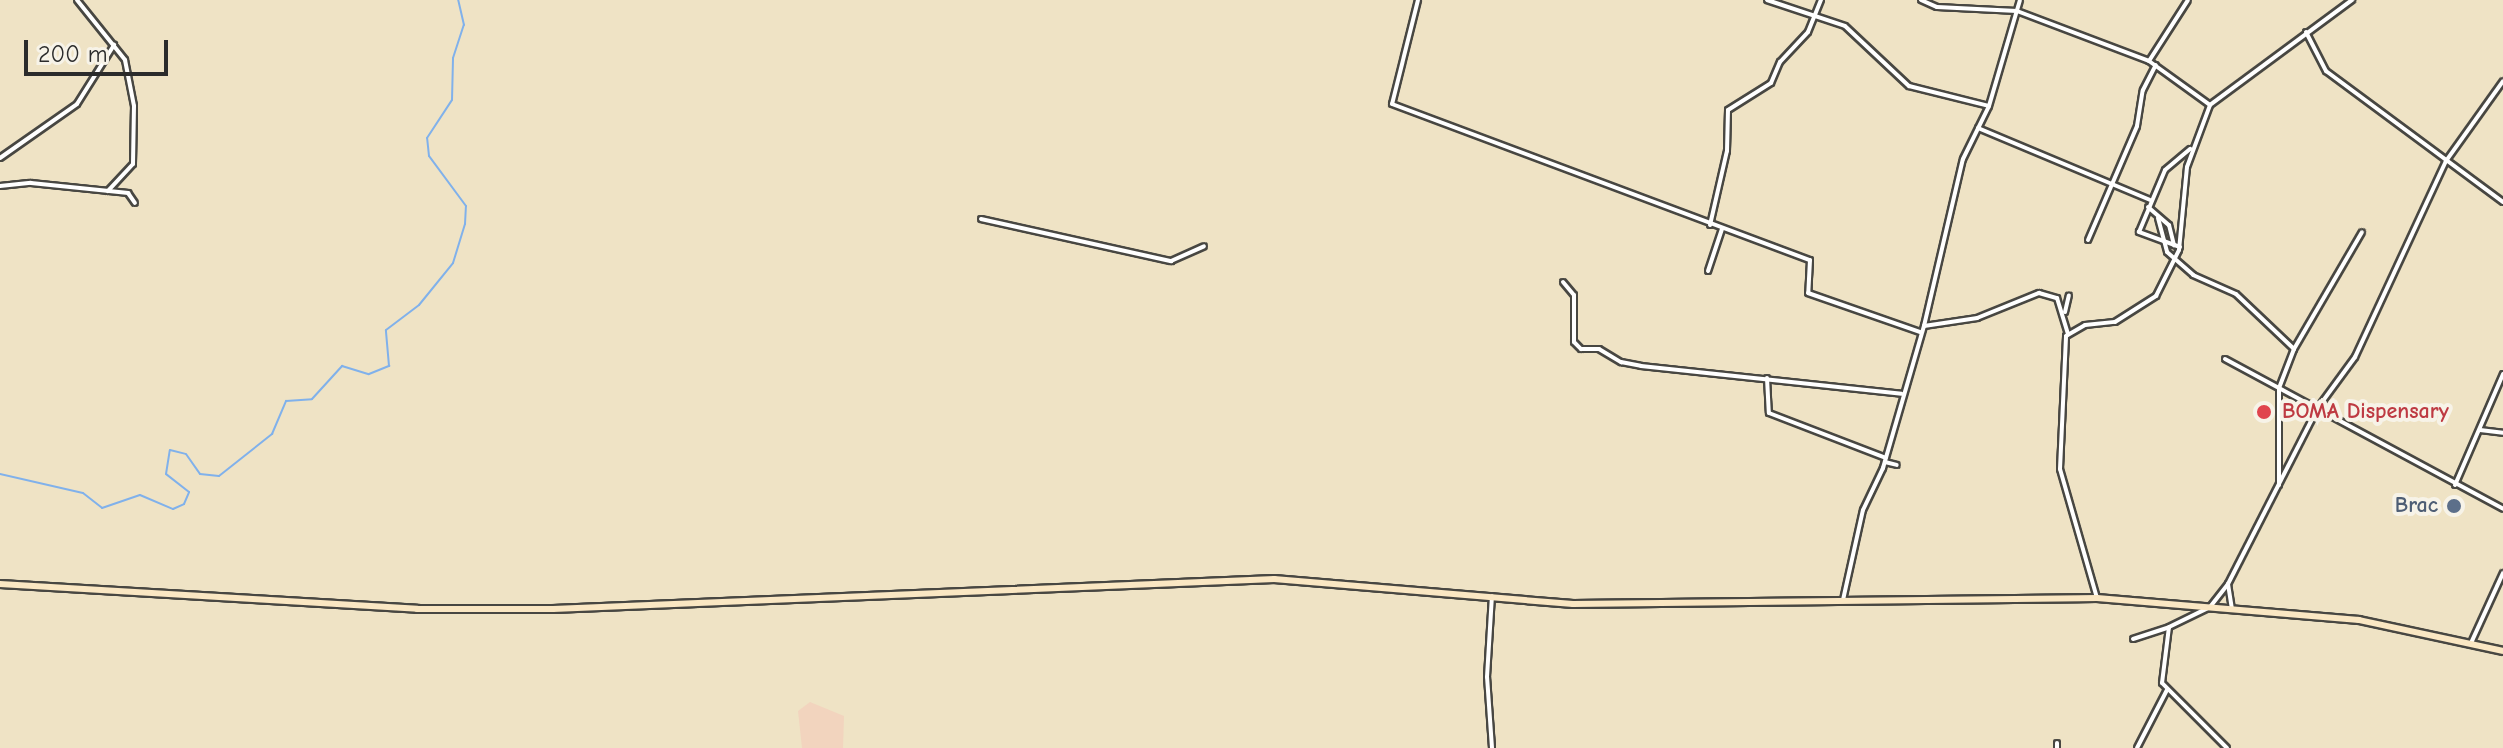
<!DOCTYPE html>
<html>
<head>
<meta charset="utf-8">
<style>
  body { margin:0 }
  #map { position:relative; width:2503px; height:748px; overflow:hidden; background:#efe3c5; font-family:"Comic Neue",sans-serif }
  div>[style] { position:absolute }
  .built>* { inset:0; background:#f2d4be }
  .stream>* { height:2px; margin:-1px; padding:0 1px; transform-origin:1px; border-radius:1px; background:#80b1eb }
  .roads { filter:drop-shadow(2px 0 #484742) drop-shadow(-2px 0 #484742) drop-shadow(0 2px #484742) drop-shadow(0 -2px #484742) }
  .minor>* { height:4px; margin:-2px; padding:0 2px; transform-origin:2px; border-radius:2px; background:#fff }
  .secondary>* { height:6px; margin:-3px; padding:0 3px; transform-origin:3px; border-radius:3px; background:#fae7c3 }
  .dots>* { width:22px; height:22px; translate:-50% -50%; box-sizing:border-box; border:4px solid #f7f3e8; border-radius:50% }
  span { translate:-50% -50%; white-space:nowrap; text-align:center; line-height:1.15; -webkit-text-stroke:8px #f7f3e8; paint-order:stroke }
  .health-label { font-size:22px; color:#be3a42; font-weight:700 }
  .left { translate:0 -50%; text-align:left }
  .service-label { font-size:22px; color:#4e5e75; font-weight:700 }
  .right { translate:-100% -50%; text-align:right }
  .scale { position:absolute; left:24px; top:40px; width:144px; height:36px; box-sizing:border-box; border:4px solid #2b2b2b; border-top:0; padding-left:10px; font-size:24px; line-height:28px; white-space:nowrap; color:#2b2b2b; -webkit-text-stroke:6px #f7f3e8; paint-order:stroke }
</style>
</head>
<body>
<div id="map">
  <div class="built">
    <div style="clip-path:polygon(810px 702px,844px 716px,843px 748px,802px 748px,798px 711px)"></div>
  </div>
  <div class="stream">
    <div style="left:0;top:474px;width:85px;rotate:12.9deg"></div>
    <div style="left:83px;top:493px;width:24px;rotate:38deg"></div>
    <div style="left:102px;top:508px;width:40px;rotate:-18.9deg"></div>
    <div style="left:140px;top:495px;width:36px;rotate:23deg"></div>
    <div style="left:173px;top:509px;width:12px;rotate:-24deg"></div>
    <div style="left:184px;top:504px;width:13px;rotate:-67deg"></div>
    <div style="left:189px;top:492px;width:29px;rotate:-142deg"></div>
    <div style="left:166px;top:474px;width:24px;rotate:-81deg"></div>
    <div style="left:170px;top:450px;width:16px;rotate:14deg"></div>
    <div style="left:186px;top:454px;width:24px;rotate:55deg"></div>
    <div style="left:200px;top:474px;width:19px;rotate:6deg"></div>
    <div style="left:219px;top:476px;width:68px;rotate:-38.4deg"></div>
    <div style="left:272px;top:434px;width:36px;rotate:-67deg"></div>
    <div style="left:286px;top:401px;width:26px;rotate:-4deg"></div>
    <div style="left:312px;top:399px;width:45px;rotate:-47.7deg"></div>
    <div style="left:342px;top:366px;width:28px;rotate:17deg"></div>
    <div style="left:369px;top:374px;width:22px;rotate:-22deg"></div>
    <div style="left:389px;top:366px;width:36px;rotate:-95deg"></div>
    <div style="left:386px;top:330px;width:41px;rotate:-37.1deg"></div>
    <div style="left:419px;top:305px;width:54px;rotate:-51deg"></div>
    <div style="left:453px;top:263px;width:41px;rotate:-72.9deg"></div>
    <div style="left:465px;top:224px;width:18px;rotate:-87deg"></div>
    <div style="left:466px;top:206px;width:62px;rotate:-126.5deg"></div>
    <div style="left:429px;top:156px;width:18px;rotate:-96deg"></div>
    <div style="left:427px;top:138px;width:45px;rotate:-56.7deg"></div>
    <div style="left:452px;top:100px;width:42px;rotate:-88.6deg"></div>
    <div style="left:453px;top:58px;width:35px;rotate:-72deg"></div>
    <div style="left:464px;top:25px;width:26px;rotate:-103deg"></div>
  </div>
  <div class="roads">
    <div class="minor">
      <div style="left:77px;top:0;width:77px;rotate:51.3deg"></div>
      <div style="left:125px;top:60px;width:47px;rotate:78.9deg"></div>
      <div style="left:134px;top:106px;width:58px;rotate:91deg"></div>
      <div style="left:133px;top:164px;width:37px;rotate:133deg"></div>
      <div style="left:1418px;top:0;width:107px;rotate:104deg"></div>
      <div style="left:1392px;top:104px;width:446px;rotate:20.5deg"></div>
      <div style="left:1810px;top:260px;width:33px;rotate:93deg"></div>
      <div style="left:1808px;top:293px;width:119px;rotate:19.2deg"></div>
      <div style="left:1767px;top:0;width:82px;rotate:18.4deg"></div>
      <div style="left:1845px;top:26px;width:88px;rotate:43.2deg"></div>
      <div style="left:1909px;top:86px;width:82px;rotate:14deg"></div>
      <div style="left:1921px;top:0;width:17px;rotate:24deg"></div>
      <div style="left:1937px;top:7px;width:80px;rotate:2.9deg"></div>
      <div style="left:2017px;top:11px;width:141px;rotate:20.7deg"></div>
      <div style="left:2149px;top:61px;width:75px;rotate:35.8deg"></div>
      <div style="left:2306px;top:32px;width:44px;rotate:62.9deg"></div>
      <div style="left:2326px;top:71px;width:220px;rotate:36.5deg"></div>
      <div style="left:2149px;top:61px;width:72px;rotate:-57.4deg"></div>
      <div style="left:1978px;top:128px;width:186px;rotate:22.7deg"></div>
      <div style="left:0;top:158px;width:94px;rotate:-35deg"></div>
      <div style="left:77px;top:104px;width:70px;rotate:-57.9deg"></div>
      <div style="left:0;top:186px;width:31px;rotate:-6deg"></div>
      <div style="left:31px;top:183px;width:98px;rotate:5.9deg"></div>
      <div style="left:128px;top:193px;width:12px;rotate:55deg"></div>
      <div style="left:2148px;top:207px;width:28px;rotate:41deg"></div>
      <div style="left:2169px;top:225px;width:21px;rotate:76deg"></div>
      <div style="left:2158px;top:218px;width:35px;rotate:75deg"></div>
      <div style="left:2167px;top:252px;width:35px;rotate:41deg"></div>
      <div style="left:2193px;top:275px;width:47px;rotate:23.8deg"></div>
      <div style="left:2236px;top:294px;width:80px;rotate:43.5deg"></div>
      <div style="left:2294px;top:349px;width:42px;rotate:111deg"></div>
      <div style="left:2279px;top:388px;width:97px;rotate:90deg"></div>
      <div style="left:981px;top:219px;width:195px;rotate:12.5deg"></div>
      <div style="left:1171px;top:261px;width:36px;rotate:-24deg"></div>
      <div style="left:1710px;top:225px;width:76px;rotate:-77.1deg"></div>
      <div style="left:1727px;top:151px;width:41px;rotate:-88.6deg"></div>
      <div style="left:1728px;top:110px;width:51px;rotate:-32.1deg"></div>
      <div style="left:1771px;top:83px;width:23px;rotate:-67deg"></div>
      <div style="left:1780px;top:62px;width:41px;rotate:-47deg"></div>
      <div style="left:1808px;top:32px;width:35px;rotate:-68deg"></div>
      <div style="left:2088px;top:240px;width:124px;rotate:-66.7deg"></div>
      <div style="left:2137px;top:126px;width:36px;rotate:-81deg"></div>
      <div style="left:2143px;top:90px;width:28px;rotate:-63deg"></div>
      <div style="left:2180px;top:247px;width:44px;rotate:-159.9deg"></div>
      <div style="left:2139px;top:232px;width:67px;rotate:-67.2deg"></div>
      <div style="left:2165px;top:170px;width:33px;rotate:-40deg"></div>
      <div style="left:1708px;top:271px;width:44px;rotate:-71.6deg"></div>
      <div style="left:1563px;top:282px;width:17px;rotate:50deg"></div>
      <div style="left:1574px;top:295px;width:47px;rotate:90deg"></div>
      <div style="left:1574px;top:342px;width:10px;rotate:45deg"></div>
      <div style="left:1581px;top:349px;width:18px"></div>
      <div style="left:1599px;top:349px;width:26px;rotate:31deg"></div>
      <div style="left:1621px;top:362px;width:20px;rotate:11deg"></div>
      <div style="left:1641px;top:366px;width:262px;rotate:6.1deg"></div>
      <div style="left:2065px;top:312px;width:17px;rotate:-77deg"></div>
      <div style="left:1924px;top:326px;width:54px;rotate:-8.6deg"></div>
      <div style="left:1977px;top:318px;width:67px;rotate:-22deg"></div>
      <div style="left:2039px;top:293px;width:19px;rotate:16deg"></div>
      <div style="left:2057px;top:298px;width:38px;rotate:73deg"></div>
      <div style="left:2294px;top:349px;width:135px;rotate:-59.8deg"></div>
      <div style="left:2225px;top:359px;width:316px;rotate:28.3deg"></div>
      <div style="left:1767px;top:378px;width:35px;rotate:87deg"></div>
      <div style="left:1769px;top:413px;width:125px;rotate:21deg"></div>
      <div style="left:2480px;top:430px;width:23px;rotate:7deg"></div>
      <div style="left:1885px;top:462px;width:12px;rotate:14deg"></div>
      <div style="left:2455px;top:485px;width:121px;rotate:-66.6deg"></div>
      <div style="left:2228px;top:584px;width:24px;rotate:81deg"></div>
      <div style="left:2097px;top:598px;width:134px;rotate:-106deg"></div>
      <div style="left:2060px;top:469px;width:133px;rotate:-87.4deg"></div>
      <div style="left:2066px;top:336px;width:22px;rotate:-30deg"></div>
      <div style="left:2085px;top:325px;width:30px;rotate:-6deg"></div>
      <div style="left:2115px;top:322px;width:49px;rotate:-32.4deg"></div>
      <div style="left:2156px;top:296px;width:51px;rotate:-63.4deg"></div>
      <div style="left:2179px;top:250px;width:83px;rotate:-84.5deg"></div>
      <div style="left:2187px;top:167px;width:66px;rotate:-69.6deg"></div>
      <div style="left:2210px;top:105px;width:177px;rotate:-36.5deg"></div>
      <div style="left:1843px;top:600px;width:92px;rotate:-77.5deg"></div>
      <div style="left:1863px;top:510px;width:47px;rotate:-64.5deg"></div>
      <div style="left:1883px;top:468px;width:148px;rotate:-73.9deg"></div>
      <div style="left:1924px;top:326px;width:171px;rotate:-76.9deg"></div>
      <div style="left:1963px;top:159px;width:59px;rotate:-63.9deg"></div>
      <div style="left:1989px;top:106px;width:110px;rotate:-73.7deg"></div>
      <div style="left:2133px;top:639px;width:38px;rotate:-18deg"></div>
      <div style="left:2471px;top:643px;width:77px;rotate:-65.4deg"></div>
      <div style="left:1492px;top:748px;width:71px;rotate:-94deg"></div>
      <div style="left:1487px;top:677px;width:81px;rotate:-86.5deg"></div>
      <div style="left:2057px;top:748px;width:5px;rotate:-90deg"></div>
      <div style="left:2137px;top:748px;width:65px;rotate:-62.7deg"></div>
      <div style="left:2227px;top:748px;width:92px;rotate:-135deg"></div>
      <div style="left:2162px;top:683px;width:56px;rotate:-82.9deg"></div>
      <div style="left:2169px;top:627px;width:46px;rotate:-26deg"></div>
      <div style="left:2210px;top:607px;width:29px;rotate:-52deg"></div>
      <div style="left:2228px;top:584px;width:196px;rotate:-63deg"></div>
      <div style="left:2317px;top:409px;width:64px;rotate:-53.8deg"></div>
      <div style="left:2355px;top:357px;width:216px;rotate:-65.1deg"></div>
      <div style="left:2446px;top:161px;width:98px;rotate:-54.5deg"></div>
    </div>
    <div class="secondary">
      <div style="left:0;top:584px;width:418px;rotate:3.4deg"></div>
      <div style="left:417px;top:609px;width:136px"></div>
      <div style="left:553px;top:609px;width:722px;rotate:-2.38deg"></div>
      <div style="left:1274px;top:579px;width:300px;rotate:4.8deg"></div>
      <div style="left:1573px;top:604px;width:524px;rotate:-0.66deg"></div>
      <div style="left:2097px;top:598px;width:263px;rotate:4.8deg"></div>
      <div style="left:2359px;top:620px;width:147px;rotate:12.1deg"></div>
    </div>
  </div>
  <div class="dots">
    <div style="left:2264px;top:412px;background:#e0444e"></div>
    <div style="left:2454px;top:506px;background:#5c6f8a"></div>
  </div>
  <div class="health-label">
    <span class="left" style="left:2282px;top:412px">BOMA Dispensary</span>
  </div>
  <div class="service-label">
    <span class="right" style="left:2438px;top:506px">Brac</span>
  </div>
  <div class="scale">200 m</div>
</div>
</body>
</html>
